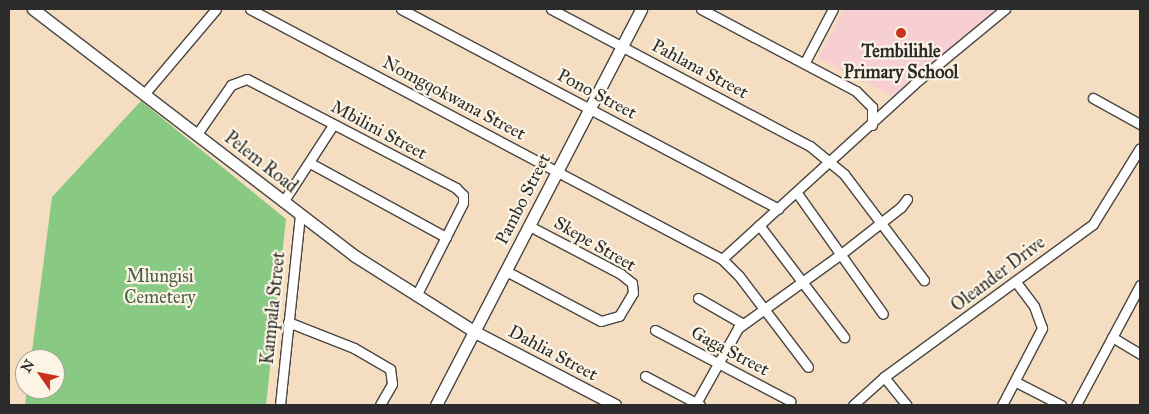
<!DOCTYPE html>
<html>
<head>
<meta charset="utf-8">
<style>
  body { margin:0 }
  #map { position:relative; width:1149px; height:414px; overflow:hidden; background:#f5ddc1; font-family:"IM FELL Great Primer",serif }
  div>[style] { position:absolute }
  .built>* { inset:0; background:#f7cfd3 }
  .green>* { inset:0; background:#88ca83 }
  .roads { filter:drop-shadow(1px 0 #494642) drop-shadow(-1px 0 #494642) drop-shadow(0 1px #494642) drop-shadow(0 -1px #494642) }
  .minor>* { height:9px; margin:-4.5px; padding:0 4.5px; transform-origin:4.5px; border-radius:4.5px; background:#fff }
  .tertiary>* { height:11px; margin:-5.5px; padding:0 5.5px; transform-origin:5.5px; border-radius:5.5px; background:#fff }
  .dots>* { width:14px; height:14px; translate:-50% -50%; box-sizing:border-box; border:2px solid #fcf5e5; border-radius:50% }
  span { translate:-50% -50%; white-space:nowrap; text-align:center; line-height:1.15; -webkit-text-stroke:4.5px #fcf5e5; paint-order:stroke }
  .poi-label { font-size:18px; color:#2b2b2b; font-weight:700 }
  .street-label { font-size:18px; color:#2b2b2b }
  .park-label { font-size:18px; color:#475b45 }
  .frame { position:absolute; inset:0; border:10px solid #2b2b2b; pointer-events:none }
  .north { position:absolute; left:15px; top:349px; width:50px; height:50px; box-sizing:border-box; background:#fcf5e5; border:1px solid #a8a49b; border-radius:50%; rotate:303deg; font-size:14px; font-weight:700; line-height:20px; text-align:center; color:#2b2b2b }
  .north::after { content:''; display:block; margin:auto; width:18px; height:22px; background:#c8321e; clip-path:polygon(50% 0,100% 100%,50% 72%,0 100%) }
</style>
</head>
<body>
<div id="map">
  <div class="built">
    <div style="clip-path:polygon(844px 9px,998px 9px,897px 98px,818px 58px)"></div>
  </div>
  <div class="green">
    <div style="clip-path:polygon(141px 101px,286px 219px,266px 405px,25px 405px,27px 389px,55px 389px,55px 359px,31px 359px,52px 197px)"></div>
  </div>
  <div class="roads">
    <div class="minor">
      <div style="left:250px;top:9px;width:534px;rotate:27.91deg"></div>
      <div style="left:722px;top:259px;width:24px;rotate:45deg"></div>
      <div style="left:739px;top:276px;width:114px;rotate:52.8deg"></div>
      <div style="left:401px;top:9px;width:427px;rotate:27.9deg"></div>
      <div style="left:551px;top:9px;width:293px;rotate:27.9deg"></div>
      <div style="left:810px;top:146px;width:44px;rotate:39.5deg"></div>
      <div style="left:844px;top:174px;width:133px;rotate:53deg"></div>
      <div style="left:701px;top:9px;width:175px;rotate:27.9deg"></div>
      <div style="left:856px;top:91px;width:23px;rotate:45deg"></div>
      <div style="left:872px;top:107px;width:18px;rotate:90deg"></div>
      <div style="left:805px;top:62px;width:60px;rotate:-62.2deg"></div>
      <div style="left:145px;top:93px;width:110px;rotate:-49.8deg"></div>
      <div style="left:1093px;top:98px;width:54px;rotate:29deg"></div>
      <div style="left:197px;top:134px;width:60px;rotate:-55.2deg"></div>
      <div style="left:231px;top:85px;width:17px;rotate:-21deg"></div>
      <div style="left:247px;top:79px;width:236px;rotate:27.5deg"></div>
      <div style="left:456px;top:188px;width:10px;rotate:45deg"></div>
      <div style="left:463px;top:195px;width:8px;rotate:90deg"></div>
      <div style="left:463px;top:203px;width:104px;rotate:116.8deg"></div>
      <div style="left:310px;top:163px;width:155px;rotate:28.6deg"></div>
      <div style="left:797px;top:193px;width:148px;rotate:54.6deg"></div>
      <div style="left:283px;top:202px;width:92px;rotate:-57deg"></div>
      <div style="left:759px;top:225px;width:141px;rotate:52.8deg"></div>
      <div style="left:722px;top:259px;width:260px;rotate:-42.3deg"></div>
      <div style="left:914px;top:84px;width:118px;rotate:-39.5deg"></div>
      <div style="left:506px;top:271px;width:107px;rotate:27.8deg"></div>
      <div style="left:601px;top:321px;width:19px;rotate:-16deg"></div>
      <div style="left:619px;top:316px;width:27px;rotate:-59deg"></div>
      <div style="left:633px;top:293px;width:10px;rotate:-96deg"></div>
      <div style="left:632px;top:283px;width:14px;rotate:-141deg"></div>
      <div style="left:621px;top:274px;width:104px;rotate:-152.4deg"></div>
      <div style="left:698px;top:298px;width:52px;rotate:30deg"></div>
      <div style="left:288px;top:322px;width:71px;rotate:21.5deg"></div>
      <div style="left:354px;top:348px;width:42px;rotate:30.3deg"></div>
      <div style="left:390px;top:369px;width:15px;rotate:82deg"></div>
      <div style="left:392px;top:384px;width:24px;rotate:120deg"></div>
      <div style="left:655px;top:330px;width:153px;rotate:27.7deg"></div>
      <div style="left:1112px;top:337px;width:33px;rotate:31deg"></div>
      <div style="left:645px;top:376px;width:62px;rotate:27.8deg"></div>
      <div style="left:884px;top:377px;width:36px;rotate:51deg"></div>
      <div style="left:1016px;top:382px;width:51px;rotate:27.1deg"></div>
      <div style="left:280px;top:405px;width:192px;rotate:-84deg"></div>
      <div style="left:695px;top:405px;width:88px;rotate:-60.8deg"></div>
      <div style="left:738px;top:328px;width:127px;rotate:-35.7deg"></div>
      <div style="left:841px;top:254px;width:76px;rotate:-38.1deg"></div>
      <div style="left:901px;top:207px;width:10px;rotate:-53deg"></div>
      <div style="left:853px;top:405px;width:42px;rotate:-42.1deg"></div>
      <div style="left:884px;top:377px;width:259px;rotate:-36.2deg"></div>
      <div style="left:1093px;top:224px;width:89px;rotate:-58.3deg"></div>
      <div style="left:1002px;top:405px;width:87px;rotate:-62.5deg"></div>
      <div style="left:1042px;top:328px;width:23px;rotate:-110deg"></div>
      <div style="left:1034px;top:306px;width:31px;rotate:-127deg"></div>
      <div style="left:1076px;top:405px;width:136px;rotate:-61.9deg"></div>
    </div>
    <div class="tertiary">
      <div style="left:33px;top:9px;width:406px;rotate:37.5deg"></div>
      <div style="left:355px;top:256px;width:142px;rotate:32.3deg"></div>
      <div style="left:475px;top:332px;width:158px;rotate:27.5deg"></div>
      <div style="left:436px;top:405px;width:446px;rotate:-62.6deg"></div>
    </div>
  </div>
  <div class="dots">
    <div style="left:901px;top:33px;background:#c8321e"></div>
  </div>
  <div class="poi-label">
    <span style="left:901px;top:62px">Tembilihle<br>Primary School</span>
  </div>
  <div class="street-label">
    <span style="left:700px;top:69px;rotate:28deg">Pahlana Street</span>
    <span style="left:597px;top:94px;rotate:28deg">Pono Street</span>
    <span style="left:454px;top:98px;rotate:28deg">Nomgqokwana Street</span>
    <span style="left:379px;top:130px;rotate:28deg">Mbilini Street</span>
    <span style="left:261px;top:162px;rotate:38deg">Pelem Road</span>
    <span style="left:523px;top:199px;rotate:-63deg">Pambo Street</span>
    <span style="left:595px;top:244px;rotate:30deg">Skepe Street</span>
    <span style="left:998px;top:274px;rotate:-37deg">Oleander Drive</span>
    <span style="left:273px;top:308px;rotate:-84deg">Kampala Street</span>
    <span style="left:730px;top:351px;rotate:28deg">Gaga Street</span>
    <span style="left:553px;top:353px;rotate:28deg">Dahlia Street</span>
  </div>
  <div class="park-label">
    <span style="left:160px;top:287px">Mlungisi<br>Cemetery</span>
  </div>
  <div class="frame"></div>
  <div class="north">N</div>
</div>
</body>
</html>
